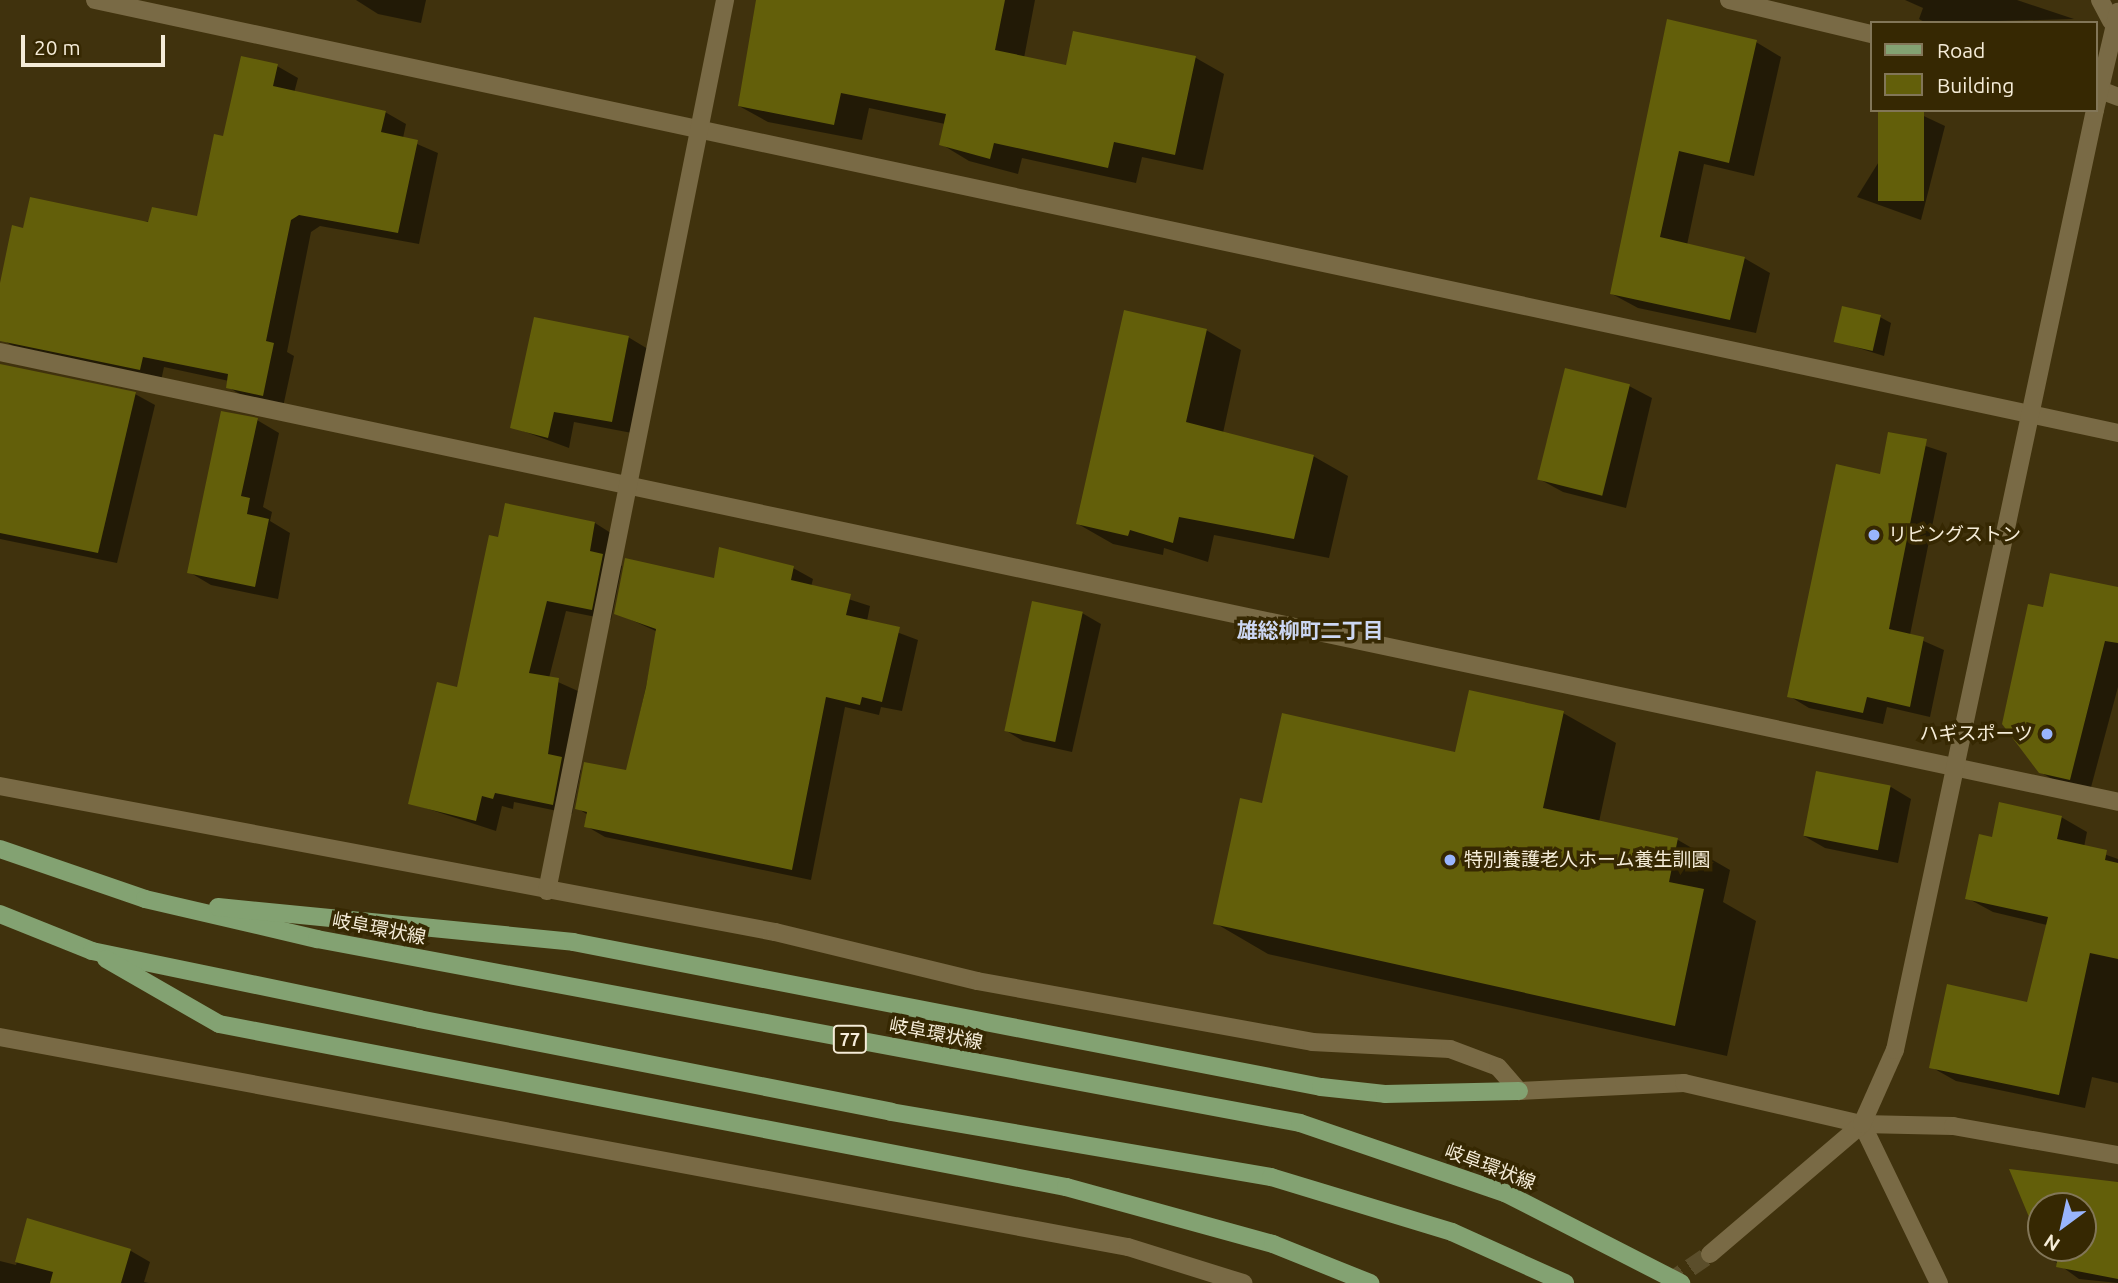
<!DOCTYPE html>
<html>
<head>
<meta charset="utf-8">
<style>
  body { margin:0 }
  #map { position:relative; width:2118px; height:1283px; overflow:hidden; background:#40320d; font-family:Ubuntu,"Noto Sans JP",sans-serif }
  div>[style] { position:absolute }
  .shadow>* { inset:0; background:#0007 }
  .building>* { inset:0; background:#635f0a; transform-origin:0 0 }
  .minor-tunnel>* { height:18px; margin-top:-9px; transform-origin:0; background:repeating-linear-gradient(90deg,#5b4e2b 0 18px,transparent 0 27px) }
  .minor>* { height:18px; margin:-9px; padding:0 9px; transform-origin:9px; border-radius:9px; background:#796a45 }
  .major>* { height:18px; margin:-9px; padding:0 9px; transform-origin:9px; border-radius:9px; background:#83a272 }
  .dots>* { width:19px; height:19px; translate:-50% -50%; box-sizing:border-box; border:4px solid #362802; border-radius:50% }
  span { translate:-50% -50%; white-space:nowrap; text-align:center; line-height:1.15; -webkit-text-stroke:7px #362802; paint-order:stroke }
  .shield-label span { padding:2px 5px; background:#362802; border:2px solid; border-radius:5px; -webkit-text-stroke-width:0 }
  .shield-label { font-size:18px; color:#f5ecd8; font-weight:700 }
  .poi-label { font-size:19px; color:#f5ecd8 }
  .left { translate:0 -50%; text-align:left }
  .right { translate:-100% -50%; text-align:right }
  .street-label { font-size:19px; color:#f5ecd8 }
  .neighbourhood-label { font-size:21px; color:#ccd7f3; font-weight:700 }
  .legend { position:absolute; left:1870px; top:21px; width:228px; height:91px; box-sizing:border-box; background:#362802; border:2px solid #827658; margin:0; padding:9px 12px; list-style:none; font-size:21px; color:#f5ecd8 }
  .legend li { display:flex; align-items:center; gap:14px; height:35px }
  .legend b { width:35px; border:2px solid #827658 }
  .north { position:absolute; left:2027px; top:1192px; width:70px; height:70px; box-sizing:border-box; background:#362802; border:2px solid #827658; border-radius:50%; rotate:213deg; font-size:19px; font-weight:700; line-height:28px; text-align:center; color:#f5ecd8 }
  .north::after { content:''; display:block; margin:auto; width:24px; height:32px; background:#99b5fd; clip-path:polygon(50% 0,100% 100%,50% 72%,0 100%) }
  .scale { position:absolute; left:21px; top:35px; width:144px; height:32px; box-sizing:border-box; border:4px solid #f5ecd8; border-top:0; padding-left:9px; font-size:21px; line-height:24px; white-space:nowrap; color:#f5ecd8; -webkit-text-stroke:5px #362802; paint-order:stroke }
</style>
</head>
<body>
<div id="map">
  <div class="shadow">
    <div style="clip-path:polygon(356px 0,426px 0,421px 23px,378px 14px)"></div>
    <div style="clip-path:polygon(759px 0,1035px 0,1024px 58px,1067px 67px,1074px 33px,1196px 58px,1224px 74px,1203px 170px,1142px 157px,1136px 183px,1022px 158px,1018px 174px,969px 161px,941px 144px,945px 124px,869px 108px,862px 140px,768px 122px,739px 106px)"></div>
    <div style="clip-path:polygon(1905px 0,2017px 0,2074px 19px,1926px 23px,1919px 19px,1923px 8px)"></div>
    <div style="clip-path:polygon(1668px 21px,1756px 42px,1781px 57px,1754px 176px,1704px 164px,1687px 245px,1744px 258px,1770px 273px,1756px 333px,1638px 308px,1612px 294px)"></div>
    <div style="clip-path:polygon(277px 66px,298px 78px,294px 93px,385px 112px,406px 124px,403px 138px,438px 153px,419px 244px,320px 226px,311px 232px,287px 352px,294px 356px,283px 407px,248px 399px,228px 387px,229px 381px,164px 367px,161px 381px,23px 352px,3px 340px,0 291px,25px 230px,198px 218px,224px 138px)"></div>
    <div style="clip-path:polygon(1911px 110px,1945px 126px,1921px 220px,1857px 197px)"></div>
    <div style="clip-path:polygon(1880px 317px,1891px 323px,1884px 356px,1836px 341px)"></div>
    <div style="clip-path:polygon(1206px 330px,1241px 350px,1223px 433px,1313px 456px,1348px 476px,1329px 558px,1214px 535px,1208px 562px,1164px 548px,1163px 555px,1113px 544px,1078px 524px)"></div>
    <div style="clip-path:polygon(628px 337px,648px 349px,632px 433px,574px 422px,569px 448px,512px 427px)"></div>
    <div style="clip-path:polygon(0 365px,135px 394px,155px 405px,117px 563px,0 539px)"></div>
    <div style="clip-path:polygon(1629px 386px,1652px 398px,1626px 508px,1563px 492px,1541px 480px)"></div>
    <div style="clip-path:polygon(257px 420px,279px 433px,263px 507px,272px 512px,270px 521px,290px 533px,278px 599px,211px 585px,189px 572px)"></div>
    <div style="clip-path:polygon(1889px 434px,1947px 453px,1910px 635px,1944px 650px,1930px 717px,1887px 707px,1883px 724px,1809px 708px,1789px 696px,1881px 476px)"></div>
    <div style="clip-path:polygon(595px 523px,614px 535px,609px 559px,622px 566px,611px 620px,566px 611px,549px 678px,578px 691px,568px 762px,581px 770px,572px 814px,514px 802px,513px 809px,502px 806px,496px 831px,410px 803px,459px 689px,499px 539px)"></div>
    <div style="clip-path:polygon(793px 568px,813px 579px,811px 587px,870px 606px,867px 621px,918px 640px,902px 711px,881px 707px,879px 715px,845px 707px,811px 880px,605px 837px,586px 826px,588px 815px,577px 808px,627px 772px,658px 632px,616px 613px,715px 580px)"></div>
    <div style="clip-path:polygon(2118px 588px,2118px 687px,2090px 791px,2061px 784px,2040px 772px,2045px 609px)"></div>
    <div style="clip-path:polygon(1082px 613px,1101px 624px,1072px 752px,1023px 741px,1005px 730px)"></div>
    <div style="clip-path:polygon(1563px 713px,1616px 743px,1599px 822px,1678px 840px,1730px 870px,1723px 902px,1756px 921px,1727px 1056px,1268px 954px,1215px 923px,1264px 805px,1457px 754px)"></div>
    <div style="clip-path:polygon(1891px 787px,1911px 799px,1898px 863px,1825px 848px,1804px 836px)"></div>
    <div style="clip-path:polygon(2061px 817px,2087px 832px,2084px 847px,2118px 859px,2118px 1083px,2092px 1077px,2085px 1108px,1956px 1081px,1931px 1067px,2029px 1004px,2047px 925px,1993px 912px,1967px 898px,1993px 839px)"></div>
    <div style="clip-path:polygon(2012px 1171px,2118px 1184px,2118px 1283px,2079px 1279px,2043px 1253px,2083px 1248px,2083px 1206px,2041px 1206px,2041px 1222px,2030px 1216px)"></div>
    <div style="clip-path:polygon(28px 1220px,131px 1251px,150px 1262px,144px 1282px,149px 1283px,0 1283px,0 1261px,16px 1265px)"></div>
  </div>
  <div class="building">
    <div style="clip-path:polygon(756px 0,1005px 0,995px 50px,1066px 65px,1073px 31px,1196px 56px,1175px 155px,1114px 142px,1108px 168px,994px 143px,990px 159px,939px 145px,946px 114px,841px 93px,834px 125px,738px 106px)"></div>
    <div style="clip-path:polygon(1667px 19px,1757px 40px,1729px 163px,1679px 151px,1660px 237px,1745px 257px,1730px 320px,1610px 294px)"></div>
    <div style="clip-path:polygon(241px 56px,278px 64px,273px 86px,386px 111px,381px 132px,418px 140px,398px 233px,299px 215px,291px 220px,266px 341px,274px 343px,263px 396px,226px 388px,228px 374px,143px 357px,140px 370px,0 341px,0 283px,12px 225px,23px 228px,30px 197px,148px 222px,152px 207px,197px 216px,214px 134px,223px 136px)"></div>
    <div style="left:1878px;top:110px;width:46px;height:91px"></div>
    <div style="left:1842px;top:306px;width:40px;height:37px;rotate:13deg"></div>
    <div style="clip-path:polygon(1124px 310px,1207px 329px,1186px 422px,1314px 455px,1294px 539px,1179px 517px,1173px 543px,1130px 530px,1128px 536px,1076px 524px)"></div>
    <div style="clip-path:polygon(534px 317px,629px 336px,612px 422px,554px 412px,548px 438px,510px 428px)"></div>
    <div style="clip-path:polygon(0 364px,136px 392px,98px 553px,0 533px)"></div>
    <div style="left:1565px;top:368px;width:67px;height:115px;rotate:14deg"></div>
    <div style="clip-path:polygon(221px 411px,258px 418px,241px 496px,250px 498px,247px 514px,269px 519px,255px 587px,187px 573px)"></div>
    <div style="clip-path:polygon(1888px 432px,1927px 439px,1889px 629px,1924px 637px,1910px 707px,1867px 697px,1863px 713px,1787px 697px,1836px 464px,1880px 474px)"></div>
    <div style="clip-path:polygon(505px 503px,595px 522px,590px 551px,603px 554px,592px 610px,547px 601px,529px 673px,559px 678px,548px 754px,562px 757px,553px 805px,495px 793px,493px 799px,482px 796px,476px 821px,408px 804px,437px 682px,457px 687px,489px 535px,498px 537px)"></div>
    <div style="clip-path:polygon(719px 547px,794px 566px,791px 580px,851px 594px,846px 615px,900px 627px,882px 702px,862px 697px,860px 705px,826px 697px,792px 870px,584px 827px,587px 812px,575px 809px,584px 762px,626px 770px,646px 687px,656px 629px,614px 614px,625px 558px,714px 578px)"></div>
    <div style="clip-path:polygon(2050px 573px,2118px 587px,2118px 643px,2105px 641px,2070px 780px,2039px 773px,2002px 724px,2028px 604px,2043px 607px)"></div>
    <div style="left:1032px;top:601px;width:52px;height:133px;rotate:12deg"></div>
    <div style="clip-path:polygon(1469px 690px,1564px 711px,1543px 808px,1678px 838px,1669px 882px,1704px 889px,1675px 1026px,1213px 924px,1240px 798px,1262px 803px,1282px 713px,1455px 752px)"></div>
    <div style="left:1816px;top:771px;width:76px;height:66px;rotate:11deg"></div>
    <div style="clip-path:polygon(1999px 802px,2062px 816px,2057px 839px,2107px 850px,2105px 860px,2118px 863px,2118px 959px,2090px 953px,2059px 1095px,1929px 1068px,1947px 984px,2027px 1002px,2048px 917px,1965px 899px,1979px 834px,1992px 837px)"></div>
    <div style="clip-path:polygon(2009px 1169px,2118px 1182px,2118px 1279px,2056px 1267px,2058px 1256px,2041px 1254px,2042px 1248px,2083px 1248px,2083px 1206px,2041px 1206px,2041px 1219px,2029px 1217px)"></div>
    <div style="clip-path:polygon(27px 1218px,131px 1249px,121px 1283px,50px 1283px,53px 1272px,15px 1262px)"></div>
  </div>
  <div class="minor-tunnel">
    <div style="left:1668px;top:1283px;width:51px;rotate:-34.6deg"></div>
  </div>
  <div class="minor">
    <div style="left:95px;top:0;width:2069px;rotate:12.08deg"></div>
    <div style="left:1729px;top:0;width:146px;rotate:13.5deg"></div>
    <div style="left:2100px;top:0;width:24px;rotate:62deg"></div>
    <div style="left:2095px;top:88px;width:25px;rotate:21deg"></div>
    <div style="left:2095px;top:110px;width:101px;rotate:-76.8deg"></div>
    <div style="left:0;top:352px;width:2165px;rotate:11.99deg"></div>
    <div style="left:0;top:786px;width:789px;rotate:10.67deg"></div>
    <div style="left:775px;top:932px;width:208px;rotate:13.6deg"></div>
    <div style="left:977px;top:981px;width:341px;rotate:10.3deg"></div>
    <div style="left:1312px;top:1042px;width:138px;rotate:2.9deg"></div>
    <div style="left:1450px;top:1049px;width:51px;rotate:20.6deg"></div>
    <div style="left:1498px;top:1067px;width:32px;rotate:49deg"></div>
    <div style="left:1519px;top:1091px;width:165px;rotate:-2.8deg"></div>
    <div style="left:1684px;top:1083px;width:183px;rotate:13deg"></div>
    <div style="left:1862px;top:1124px;width:91px;rotate:1.3deg"></div>
    <div style="left:1953px;top:1126px;width:168px;rotate:10deg"></div>
    <div style="left:547px;top:891px;width:909px;rotate:-78.7deg"></div>
    <div style="left:0;top:1037px;width:1147px;rotate:10.55deg"></div>
    <div style="left:1128px;top:1247px;width:121px;rotate:17.4deg"></div>
    <div style="left:1862px;top:1124px;width:177px;rotate:64.2deg"></div>
    <div style="left:1710px;top:1254px;width:200px;rotate:-40.5deg"></div>
    <div style="left:1862px;top:1124px;width:81px;rotate:-66deg"></div>
    <div style="left:1895px;top:1050px;width:961px;rotate:-77.99deg"></div>
  </div>
  <div class="major">
    <div style="left:0;top:849px;width:153px;rotate:19deg"></div>
    <div style="left:145px;top:899px;width:177px;rotate:13.1deg"></div>
    <div style="left:317px;top:939px;width:1000px;rotate:10.6deg"></div>
    <div style="left:1300px;top:1123px;width:217px;rotate:18.9deg"></div>
    <div style="left:1505px;top:1193px;width:198px;rotate:27.1deg"></div>
    <div style="left:218px;top:907px;width:357px;rotate:5.6deg"></div>
    <div style="left:573px;top:942px;width:762px;rotate:10.97deg"></div>
    <div style="left:1321px;top:1087px;width:64px;rotate:6.2deg"></div>
    <div style="left:1385px;top:1094px;width:134px;rotate:-1.3deg"></div>
    <div style="left:0;top:914px;width:99px;rotate:21.9deg"></div>
    <div style="left:92px;top:951px;width:334px;rotate:11.7deg"></div>
    <div style="left:419px;top:1019px;width:481px;rotate:11.1deg"></div>
    <div style="left:891px;top:1112px;width:386px;rotate:9.7deg"></div>
    <div style="left:1271px;top:1177px;width:189px;rotate:16.9deg"></div>
    <div style="left:1452px;top:1232px;width:124px;rotate:24.3deg"></div>
    <div style="left:106px;top:959px;width:130px;rotate:29.9deg"></div>
    <div style="left:219px;top:1024px;width:863px;rotate:10.89deg"></div>
    <div style="left:1066px;top:1187px;width:215px;rotate:15.4deg"></div>
    <div style="left:1273px;top:1244px;width:105px;rotate:21.9deg"></div>
  </div>
  <div class="dots">
    <div style="left:1874px;top:535px;background:#99b5fd"></div>
    <div style="left:2047px;top:734px;background:#99b5fd"></div>
    <div style="left:1450px;top:860px;background:#99b5fd"></div>
  </div>
  <div class="shield-label">
    <span style="left:850px;top:1039px">77</span>
  </div>
  <div class="poi-label">
    <span class="left" style="left:1888px;top:535px">リビングストン</span>
    <span class="right" style="left:2033px;top:734px">ハギスポーツ</span>
    <span class="left" style="left:1464px;top:860px">特別養護老人ホーム養生訓園</span>
  </div>
  <div class="street-label">
    <span style="left:379px;top:929px;rotate:11deg">岐阜環状線</span>
    <span style="left:936px;top:1034px;rotate:11deg">岐阜環状線</span>
    <span style="left:1490px;top:1167px;rotate:21deg">岐阜環状線</span>
  </div>
  <div class="neighbourhood-label">
    <span style="left:1310px;top:630px">雄総柳町二丁目</span>
  </div>
  <ul class="legend">
  <li><b style="height:9px;background:#83a272"></b>Road</li>
  <li><b style="height:19px;background:#635f0a"></b>Building</li>
  </ul>
  <div class="north">N</div>
  <div class="scale">20 m</div>
</div>
</body>
</html>
